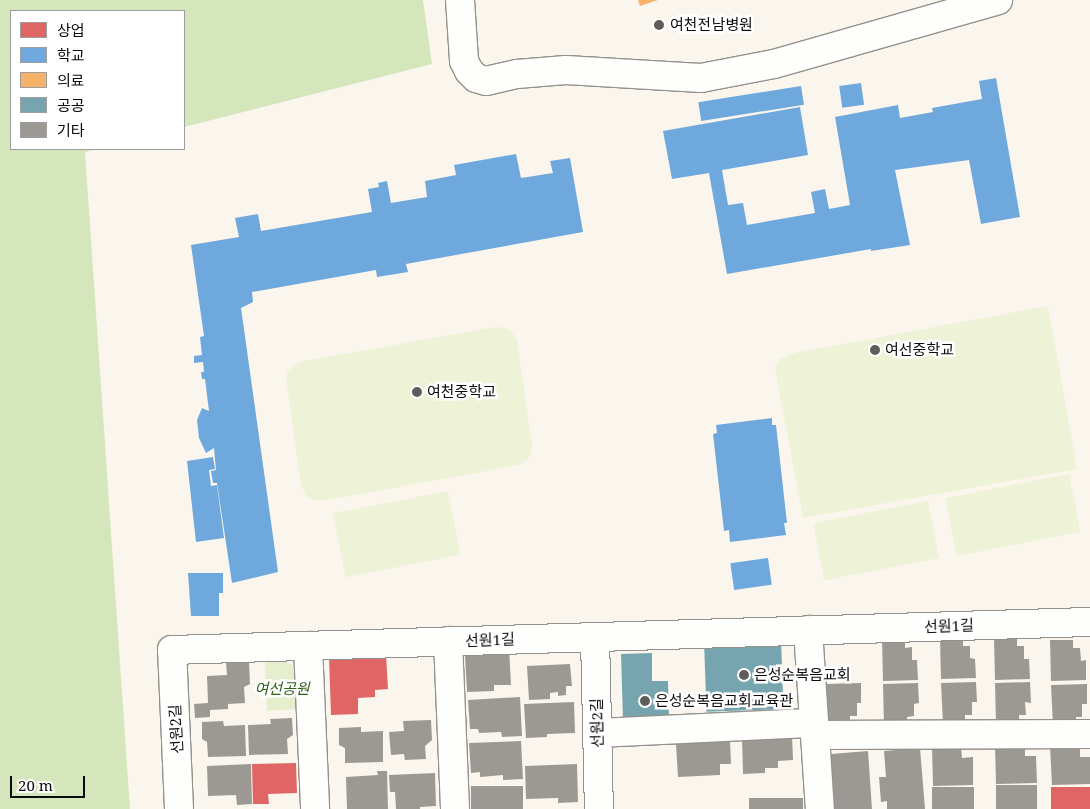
<!DOCTYPE html>
<html>
<head>
<meta charset="utf-8">
<style>
  body { margin:0 }
  #map { position:relative; width:1090px; height:809px; overflow:hidden; background:#faf6ed; font-family:"Noto Serif","Noto Sans KR",serif }
  div>[style] { position:absolute }
  .green>* { inset:0; background:#e5eecd }
  .forest>* { inset:0; background:#d6e6bc }
  .pitch>* { inset:0; background:#eef2d7; transform-origin:0 0 }
  .shops>* { inset:0; background:#e06666; transform-origin:0 0 }
  .schools>* { inset:0; background:#6fa8dc; transform-origin:0 0 }
  .health>* { inset:0; background:#f6b26b }
  .public>* { inset:0; background:#76a5af; transform-origin:0 0 }
  .building>* { inset:0; background:#9c9894; transform-origin:0 0 }
  .roads { filter:drop-shadow(1px 0 #93918d) drop-shadow(-1px 0 #93918d) drop-shadow(0 1px #93918d) drop-shadow(0 -1px #93918d) }
  .street>* { height:28px; margin:-14px; padding:0 14px; transform-origin:14px; border-radius:14px; background:#fefefc }
  .dots>* { width:14px; height:14px; translate:-50% -50%; box-sizing:border-box; border:2px solid #fff; border-radius:50% }
  span { translate:-50% -50%; white-space:nowrap; text-align:center; line-height:1.15; -webkit-text-stroke:5px #fff; paint-order:stroke }
  .poi-label { font-size:15px; color:#0b0b0b }
  .left { translate:0 -50%; text-align:left }
  .street-label { font-size:15px; color:#0b0b0b }
  .park-label { font-size:15px; color:#30611c; font-style:italic }
  .legend { position:absolute; left:10px; top:10px; width:175px; height:140px; box-sizing:border-box; background:#fff; border:1px solid #9d9d9d; margin:0; padding:6px 9px; list-style:none; font-size:15px; color:#0b0b0b }
  .legend li { display:flex; align-items:center; gap:10px; height:25px }
  .legend b { width:25px; border:1px solid #9d9d9d }
  .scale { position:absolute; left:10px; top:776px; width:75px; height:22px; box-sizing:border-box; border:2px solid #0b0b0b; border-top:0; padding-left:6px; font-size:15px; line-height:18px; white-space:nowrap; color:#0b0b0b; -webkit-text-stroke:4px #fff; paint-order:stroke }
</style>
</head>
<body>
<div id="map">
  <div class="green">
    <div style="clip-path:polygon(265px 661px,285px 661px,297px 668px,299px 709px,267px 711px)"></div>
  </div>
  <div class="forest">
    <div style="clip-path:polygon(0 0,423px 0,432px 64px,184px 127px,184px 11px,11px 11px,11px 149px,98px 149px,85px 152px,130px 809px,0 809px)"></div>
  </div>
  <div class="pitch">
    <div style="clip-path:polygon(1048px 306px,1077px 469px,803px 518px,775px 368px,780px 358px,795px 353px)"></div>
    <div style="clip-path:polygon(495px 327px,505px 328px,511px 331px,517px 340px,532px 446px,531px 455px,527px 460px,519px 465px,322px 501px,307px 498px,301px 485px,286px 378px,288px 371px,293px 366px,299px 362px)"></div>
    <div style="left:1069px;top:474px;width:59px;height:126px;rotate:79deg"></div>
    <div style="left:448px;top:491px;width:65px;height:117px;rotate:79deg"></div>
    <div style="left:928px;top:501px;width:58px;height:117px;rotate:79deg"></div>
  </div>
  <div class="shops">
    <div style="clip-path:polygon(386px 655px,388px 689px,375px 690px,375px 697px,358px 698px,358px 714px,331px 715px,329px 657px)"></div>
    <div style="clip-path:polygon(296px 763px,297px 793px,268px 794px,269px 804px,253px 804px,252px 764px)"></div>
    <div style="left:1090px;top:787px;width:22px;height:39px;rotate:90deg"></div>
  </div>
  <div class="schools">
    <div style="clip-path:polygon(996px 78px,1020px 217px,981px 224px,969px 160px,895px 170px,910px 245px,871px 251px,871px 249px,727px 274px,709px 173px,672px 179px,663px 131px,800px 107px,808px 155px,722px 170px,728px 205px,743px 203px,747px 225px,815px 213px,811px 192px,825px 189px,829px 209px,850px 205px,835px 117px,898px 105px,900px 118px,933px 112px,932px 108px,982px 99px,979px 81px)"></div>
    <div style="left:861px;top:83px;width:22px;height:22px;rotate:82deg"></div>
    <div style="left:801px;top:86px;width:19px;height:104px;rotate:81deg"></div>
    <div style="clip-path:polygon(516px 154px,521px 178px,553px 173px,550px 161px,570px 158px,583px 232px,406px 264px,408px 272px,377px 277px,376px 270px,252px 292px,253px 302px,241px 308px,278px 572px,232px 583px,217px 483px,213px 483px,211px 471px,216px 470px,214px 448px,206px 453px,199px 438px,197px 420px,202px 408px,209px 411px,205px 379px,202px 379px,201px 372px,204px 372px,203px 362px,194px 363px,194px 356px,202px 355px,200px 337px,204px 336px,191px 245px,239px 237px,235px 218px,258px 214px,261px 231px,372px 212px,368px 189px,379px 187px,378px 183px,387px 181px,391px 203px,427px 197px,425px 181px,456px 175px,454px 165px)"></div>
    <div style="clip-path:polygon(772px 418px,772px 425px,776px 425px,787px 523px,784px 523px,786px 535px,730px 542px,729px 530px,724px 531px,713px 434px,717px 433px,716px 425px)"></div>
    <div style="clip-path:polygon(213px 457px,215px 469px,209px 470px,211px 486px,217px 485px,224px 538px,196px 542px,187px 461px)"></div>
    <div style="left:768px;top:558px;width:27px;height:38px;rotate:82deg"></div>
    <div style="clip-path:polygon(188px 573px,223px 573px,223px 593px,219px 593px,219px 616px,191px 616px)"></div>
  </div>
  <div class="health">
    <div style="clip-path:polygon(638px 0,658px 0,640px 6px)"></div>
  </div>
  <div class="public">
    <div style="left:781px;top:639px;width:70px;height:77px;rotate:88deg"></div>
    <div style="clip-path:polygon(652px 653px,652px 681px,668px 681px,669px 720px,623px 721px,621px 654px)"></div>
  </div>
  <div class="building">
    <div style="clip-path:polygon(963px 637px,963px 646px,970px 646px,970px 658px,975px 659px,976px 678px,941px 679px,940px 638px)"></div>
    <div style="clip-path:polygon(1017px 638px,1017px 646px,1024px 646px,1024px 659px,1029px 659px,1030px 679px,995px 680px,994px 639px)"></div>
    <div style="clip-path:polygon(905px 639px,905px 648px,912px 647px,912px 660px,917px 660px,918px 680px,883px 681px,882px 640px)"></div>
    <div style="clip-path:polygon(1050px 640px,1073px 640px,1073px 648px,1080px 648px,1081px 661px,1086px 660px,1086px 680px,1051px 681px)"></div>
    <div style="clip-path:polygon(509px 647px,511px 685px,494px 685px,494px 691px,467px 692px,465px 656px,474px 648px)"></div>
    <div style="clip-path:polygon(249px 661px,250px 684px,244px 687px,245px 703px,228px 704px,228px 709px,210px 710px,210px 717px,195px 718px,194px 704px,208px 703px,207px 676px,227px 675px,226px 662px)"></div>
    <div style="clip-path:polygon(570px 664px,572px 686px,566px 686px,566px 695px,558px 696px,558px 692px,550px 693px,550px 699px,529px 700px,527px 666px)"></div>
    <div style="clip-path:polygon(976px 682px,977px 702px,972px 702px,972px 715px,965px 715px,965px 724px,943px 724px,941px 683px)"></div>
    <div style="clip-path:polygon(1030px 682px,1031px 703px,1025px 702px,1026px 715px,1019px 715px,1019px 724px,996px 724px,995px 683px)"></div>
    <div style="clip-path:polygon(861px 683px,861px 703px,857px 703px,857px 716px,850px 716px,850px 725px,827px 726px,826px 684px)"></div>
    <div style="clip-path:polygon(918px 683px,919px 703px,914px 704px,914px 716px,907px 717px,907px 725px,884px 726px,883px 684px)"></div>
    <div style="clip-path:polygon(1087px 684px,1087px 704px,1082px 704px,1082px 717px,1076px 717px,1076px 726px,1053px 726px,1051px 685px)"></div>
    <div style="clip-path:polygon(520px 697px,522px 736px,502px 737px,501px 732px,479px 733px,478px 729px,470px 729px,468px 700px)"></div>
    <div style="clip-path:polygon(574px 702px,575px 733px,547px 734px,547px 737px,526px 738px,524px 704px)"></div>
    <div style="clip-path:polygon(292px 718px,293px 735px,287px 739px,288px 754px,249px 755px,248px 725px,271px 724px,270px 719px)"></div>
    <div style="clip-path:polygon(431px 720px,432px 740px,425px 746px,426px 759px,405px 760px,404px 754px,391px 755px,389px 732px,404px 731px,403px 721px)"></div>
    <div style="clip-path:polygon(223px 721px,224px 726px,245px 725px,246px 756px,208px 757px,207px 742px,202px 739px,202px 722px)"></div>
    <div style="clip-path:polygon(361px 727px,361px 732px,383px 731px,383px 762px,345px 763px,345px 748px,339px 745px,339px 728px)"></div>
    <div style="clip-path:polygon(792px 735px,793px 760px,778px 761px,778px 768px,765px 768px,765px 773px,743px 774px,742px 737px)"></div>
    <div style="clip-path:polygon(521px 741px,523px 779px,503px 780px,503px 775px,480px 777px,480px 772px,471px 773px,469px 743px)"></div>
    <div style="clip-path:polygon(730px 741px,731px 764px,720px 764px,720px 775px,678px 777px,676px 744px)"></div>
    <div style="clip-path:polygon(1025px 744px,1025px 756px,1036px 756px,1037px 783px,996px 784px,995px 745px)"></div>
    <div style="clip-path:polygon(1080px 745px,1080px 757px,1090px 757px,1090px 784px,1052px 785px,1050px 746px)"></div>
    <div style="clip-path:polygon(932px 746px,961px 746px,962px 758px,973px 757px,973px 785px,933px 786px)"></div>
    <div style="clip-path:polygon(920px 748px,925px 809px,887px 809px,887px 801px,881px 802px,879px 777px,886px 777px,884px 751px)"></div>
    <div style="clip-path:polygon(868px 751px,872px 809px,834px 809px,834px 805px,828px 805px,826px 781px,833px 780px,831px 754px)"></div>
    <div style="clip-path:polygon(251px 764px,252px 804px,237px 805px,236px 795px,208px 796px,207px 766px)"></div>
    <div style="clip-path:polygon(577px 764px,578px 802px,558px 803px,558px 798px,526px 799px,525px 766px)"></div>
    <div style="clip-path:polygon(377px 771px,387px 771px,388px 809px,347px 809px,346px 777px,378px 775px)"></div>
    <div style="clip-path:polygon(435px 773px,436px 806px,420px 807px,420px 809px,396px 809px,395px 792px,390px 792px,389px 775px)"></div>
    <div style="left:1037px;top:785px;width:24px;height:41px;rotate:90deg"></div>
    <div style="left:471px;top:786px;width:52px;height:23px"></div>
    <div style="left:974px;top:787px;width:22px;height:42px;rotate:90deg"></div>
    <div style="left:803px;top:798px;width:11px;height:54px;rotate:90deg"></div>
  </div>
  <div class="roads">
    <div class="street">
      <div style="left:460px;top:0;width:61px;rotate:86.2deg"></div>
      <div style="left:464px;top:61px;width:11px;rotate:63deg"></div>
      <div style="left:469px;top:71px;width:10px;rotate:45deg"></div>
      <div style="left:476px;top:78px;width:10px;rotate:17deg"></div>
      <div style="left:486px;top:81px;width:32px;rotate:-13deg"></div>
      <div style="left:517px;top:74px;width:49px;rotate:-4.7deg"></div>
      <div style="left:566px;top:70px;width:135px;rotate:3.4deg"></div>
      <div style="left:701px;top:78px;width:74px;rotate:-10.9deg"></div>
      <div style="left:774px;top:64px;width:233px;rotate:-15.9deg"></div>
      <div style="left:808px;top:630px;width:179px;rotate:86.2deg"></div>
      <div style="left:595px;top:637px;width:172px;rotate:88.7deg"></div>
      <div style="left:448px;top:641px;width:168px;rotate:87.6deg"></div>
      <div style="left:308px;top:646px;width:163px;rotate:87.5deg"></div>
      <div style="left:598px;top:733px;width:216px;rotate:-2.7deg"></div>
      <div style="left:815px;top:735px;width:275px;rotate:-0.2deg"></div>
      <div style="left:179px;top:809px;width:159px;rotate:-92.5deg"></div>
      <div style="left:172px;top:650px;width:918px;rotate:-1.75deg"></div>
    </div>
  </div>
  <div class="dots">
    <div style="left:659px;top:25px;background:#5f5d5a"></div>
    <div style="left:875px;top:350px;background:#5f5d5a"></div>
    <div style="left:417px;top:392px;background:#5f5d5a"></div>
    <div style="left:744px;top:675px;background:#5f5d5a"></div>
    <div style="left:645px;top:701px;background:#5f5d5a"></div>
  </div>
  <div class="poi-label">
    <span class="left" style="left:670px;top:25px">여천전남병원</span>
    <span class="left" style="left:885px;top:350px">여선중학교</span>
    <span class="left" style="left:427px;top:392px">여천중학교</span>
    <span class="left" style="left:754px;top:675px">은성순복음교회</span>
    <span class="left" style="left:655px;top:701px">은성순복음교회교육관</span>
  </div>
  <div class="street-label">
    <span style="left:949px;top:626px;rotate:-2deg">선원1길</span>
    <span style="left:490px;top:640px;rotate:-2deg">선원1길</span>
    <span style="left:597px;top:723px;rotate:-91deg">선원2길</span>
    <span style="left:176px;top:729px;rotate:-93deg">선원2길</span>
  </div>
  <div class="park-label">
    <span style="left:282px;top:689px">여선공원</span>
  </div>
  <ul class="legend">
  <li><b style="height:14px;background:#e06666"></b>상업</li>
  <li><b style="height:14px;background:#6fa8dc"></b>학교</li>
  <li><b style="height:14px;background:#f6b26b"></b>의료</li>
  <li><b style="height:14px;background:#76a5af"></b>공공</li>
  <li><b style="height:14px;background:#9c9894"></b>기타</li>
  </ul>
  <div class="scale">20 m</div>
</div>
</body>
</html>
